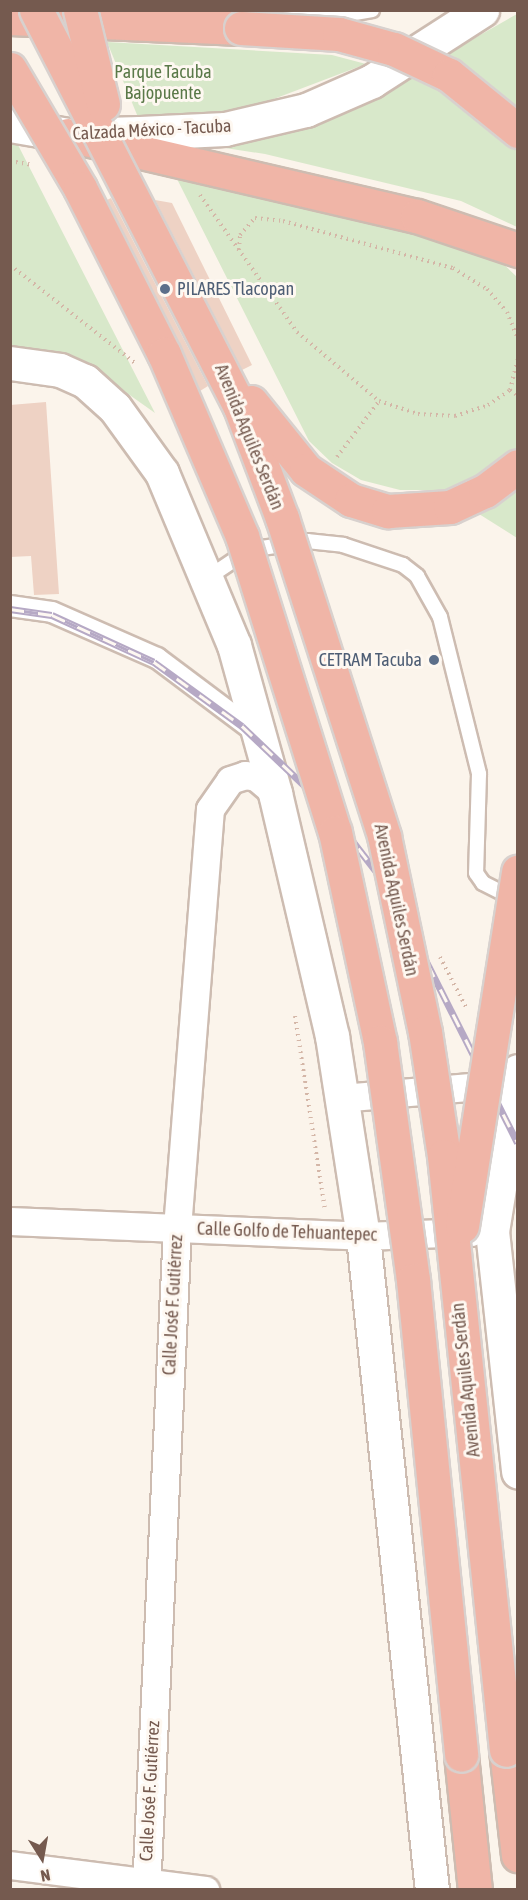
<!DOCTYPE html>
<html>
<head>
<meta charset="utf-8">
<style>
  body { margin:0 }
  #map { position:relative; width:528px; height:1900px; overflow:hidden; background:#fbf4eb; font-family:"Asap Condensed",sans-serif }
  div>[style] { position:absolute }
  .green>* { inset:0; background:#d8e8ca }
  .building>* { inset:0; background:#eed2c4 }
  .path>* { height:4px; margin-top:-2px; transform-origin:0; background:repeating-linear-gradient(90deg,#d4b6a7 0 1.5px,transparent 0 6px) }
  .roads { filter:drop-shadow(2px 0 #cdbcb1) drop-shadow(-2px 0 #cdbcb1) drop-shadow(0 2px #cdbcb1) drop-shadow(0 -2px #cdbcb1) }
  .service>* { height:14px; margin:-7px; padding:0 7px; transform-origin:7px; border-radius:7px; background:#fff }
  .pedestrian>* { height:20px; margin:-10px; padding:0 10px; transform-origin:10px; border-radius:10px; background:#fff }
  .minor>* { height:27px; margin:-13.5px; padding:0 13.5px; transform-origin:13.5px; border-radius:13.5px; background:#fff }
  .tertiary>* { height:33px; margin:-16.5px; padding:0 16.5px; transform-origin:16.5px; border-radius:16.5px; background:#fff }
  .secondary>* { height:33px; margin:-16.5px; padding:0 16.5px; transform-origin:16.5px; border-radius:16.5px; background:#fff }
  .motorway>* { height:33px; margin:-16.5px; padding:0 16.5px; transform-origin:16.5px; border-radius:16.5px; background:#f0b5a7 }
  .rail>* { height:7px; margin-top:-3.5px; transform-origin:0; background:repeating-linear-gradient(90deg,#fef8f1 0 14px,#b6a9c5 0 28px); box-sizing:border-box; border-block:2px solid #b6a9c5 }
  .bridges { filter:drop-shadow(2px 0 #d8d1ce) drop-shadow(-2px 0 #d8d1ce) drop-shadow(0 2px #d8d1ce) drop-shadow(0 -2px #d8d1ce) }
  .motorway-bridge>* { height:33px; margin:-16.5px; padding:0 16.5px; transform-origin:16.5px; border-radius:16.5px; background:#f0b5a7 }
  .dots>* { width:16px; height:16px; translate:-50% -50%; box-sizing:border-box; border:3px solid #fef8f1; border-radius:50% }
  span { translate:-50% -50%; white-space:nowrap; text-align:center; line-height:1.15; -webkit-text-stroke:6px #fef8f1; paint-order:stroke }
  .park-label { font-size:18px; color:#5a7948 }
  .street-label { font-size:18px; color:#755a4f }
  .service-label { font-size:18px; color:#4e5e75 }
  .left { translate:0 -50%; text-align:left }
  .right { translate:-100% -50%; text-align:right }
  .frame { position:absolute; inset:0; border:12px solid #755a4f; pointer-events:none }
  .north { position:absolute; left:12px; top:1828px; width:60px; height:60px; -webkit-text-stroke:4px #fef8f1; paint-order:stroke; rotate:169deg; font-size:16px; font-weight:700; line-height:24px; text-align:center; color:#755a4f }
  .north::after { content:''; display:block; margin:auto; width:21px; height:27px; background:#755a4f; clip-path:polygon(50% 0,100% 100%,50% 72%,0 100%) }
</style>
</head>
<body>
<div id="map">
  <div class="green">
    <div style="clip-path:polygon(517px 14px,517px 227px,461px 201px,265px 154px,199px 144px,401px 80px)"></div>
    <div style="clip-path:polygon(107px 42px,332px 55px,366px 64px,245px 110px,177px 121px,140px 122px)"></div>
    <div style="clip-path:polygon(11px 144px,18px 145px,155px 413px,100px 374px,11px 348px)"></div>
    <div style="clip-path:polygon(175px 175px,401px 222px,494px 255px,517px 277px,517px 538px,441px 490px,400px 490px,361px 480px,332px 463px,309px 441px)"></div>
  </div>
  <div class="building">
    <div style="clip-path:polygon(111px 198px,208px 386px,200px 391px,107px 200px)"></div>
    <div style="clip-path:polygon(155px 200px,172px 203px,252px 365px,242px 370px)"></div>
    <div style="clip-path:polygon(46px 402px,59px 594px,34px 595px,31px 556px,10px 557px,10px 405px)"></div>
  </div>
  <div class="path">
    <div style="left:10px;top:161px;width:23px;rotate:10deg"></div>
    <div style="left:200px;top:195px;width:168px;rotate:54.7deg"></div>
    <div style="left:297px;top:332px;width:107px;rotate:40.1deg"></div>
    <div style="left:379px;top:401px;width:41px;rotate:18.4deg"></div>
    <div style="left:418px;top:414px;width:37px;rotate:3deg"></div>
    <div style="left:455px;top:416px;width:35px;rotate:-18deg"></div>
    <div style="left:488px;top:405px;width:27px;rotate:-34deg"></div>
    <div style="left:510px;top:390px;width:10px;rotate:37deg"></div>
    <div style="left:239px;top:250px;width:15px;rotate:-86deg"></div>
    <div style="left:240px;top:235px;width:23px;rotate:-49deg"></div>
    <div style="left:255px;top:218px;width:28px;rotate:6deg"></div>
    <div style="left:283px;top:221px;width:176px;rotate:15.5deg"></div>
    <div style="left:453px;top:268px;width:40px;rotate:32deg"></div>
    <div style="left:487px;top:289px;width:30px;rotate:49deg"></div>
    <div style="left:507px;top:312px;width:29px;rotate:68deg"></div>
    <div style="left:10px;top:265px;width:159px;rotate:38.1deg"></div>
    <div style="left:510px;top:390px;width:34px;rotate:-76deg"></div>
    <div style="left:337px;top:457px;width:70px;rotate:-53.1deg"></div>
    <div style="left:440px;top:957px;width:59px;rotate:62.6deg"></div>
    <div style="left:295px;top:1016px;width:196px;rotate:81.2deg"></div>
  </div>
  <div class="roads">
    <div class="service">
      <div style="left:290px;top:10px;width:31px;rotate:17deg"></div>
      <div style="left:320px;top:19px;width:53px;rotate:-9.8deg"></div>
      <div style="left:206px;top:579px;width:52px;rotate:-34deg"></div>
      <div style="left:249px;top:550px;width:59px;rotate:-8.8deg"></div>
      <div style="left:307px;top:541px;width:36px;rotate:6deg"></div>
      <div style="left:343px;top:545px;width:63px;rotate:18.4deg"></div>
      <div style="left:403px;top:565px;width:18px;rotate:38deg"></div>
      <div style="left:417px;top:576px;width:47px;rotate:60.7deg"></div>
      <div style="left:440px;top:617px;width:162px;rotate:76deg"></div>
      <div style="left:479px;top:774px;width:99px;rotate:91.7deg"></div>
      <div style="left:476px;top:873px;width:12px;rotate:55deg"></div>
      <div style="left:483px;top:883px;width:36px;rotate:27deg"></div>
    </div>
    <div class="pedestrian">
      <div style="left:10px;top:606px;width:42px;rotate:8.1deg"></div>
      <div style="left:52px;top:612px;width:115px;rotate:23.7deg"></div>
      <div style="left:157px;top:658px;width:125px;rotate:36.9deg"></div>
    </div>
    <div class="minor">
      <div style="left:341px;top:1098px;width:163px;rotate:-4.9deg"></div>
      <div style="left:10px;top:1221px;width:353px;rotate:2.4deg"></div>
      <div style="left:363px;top:1236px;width:108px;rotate:-2.1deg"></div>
      <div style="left:10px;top:1865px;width:197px;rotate:7.3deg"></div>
      <div style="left:146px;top:1890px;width:663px;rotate:-87.32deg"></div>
      <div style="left:177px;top:1228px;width:420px;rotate:-85.5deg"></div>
      <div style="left:210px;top:809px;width:35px;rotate:-55deg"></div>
      <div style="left:230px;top:780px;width:16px;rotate:-18deg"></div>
      <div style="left:245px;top:775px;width:11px;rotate:10deg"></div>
      <div style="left:256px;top:777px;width:25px;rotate:40deg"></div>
    </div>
    <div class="tertiary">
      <div style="left:60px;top:370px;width:27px;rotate:24deg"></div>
      <div style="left:85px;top:381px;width:40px;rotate:42deg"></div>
      <div style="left:115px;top:408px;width:80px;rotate:54.1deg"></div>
      <div style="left:162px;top:473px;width:186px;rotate:67.3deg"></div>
      <div style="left:234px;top:645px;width:154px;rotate:74.5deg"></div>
      <div style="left:275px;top:793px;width:250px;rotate:76.8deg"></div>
      <div style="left:332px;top:1036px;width:202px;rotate:81.2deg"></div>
      <div style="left:363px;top:1236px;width:658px;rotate:83.98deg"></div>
      <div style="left:518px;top:1071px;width:162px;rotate:99.2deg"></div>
      <div style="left:492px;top:1231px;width:242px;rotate:83.8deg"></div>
    </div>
    <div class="secondary">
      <div style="left:10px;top:125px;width:59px;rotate:9.8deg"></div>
      <div style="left:68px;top:135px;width:72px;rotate:-1.6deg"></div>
      <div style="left:140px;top:133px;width:85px;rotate:-2.7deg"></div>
      <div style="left:225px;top:129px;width:83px;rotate:-13.2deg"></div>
      <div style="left:306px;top:110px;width:72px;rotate:-23.7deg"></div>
      <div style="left:372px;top:81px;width:131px;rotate:-32.8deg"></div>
      <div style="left:10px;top:363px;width:50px;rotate:8deg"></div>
    </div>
    <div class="motorway">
      <div style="left:10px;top:18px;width:231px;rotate:2.5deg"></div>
      <div style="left:68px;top:135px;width:358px;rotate:13.1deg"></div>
      <div style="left:417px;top:216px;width:107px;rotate:18.6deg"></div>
      <div style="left:506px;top:1750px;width:106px;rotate:83.5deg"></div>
      <div style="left:461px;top:1755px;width:136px;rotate:84.1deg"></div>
    </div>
  </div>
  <div class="rail">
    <div style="left:10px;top:609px;width:42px;rotate:8.1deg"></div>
    <div style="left:52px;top:615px;width:112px;rotate:24.7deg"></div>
    <div style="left:154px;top:662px;width:109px;rotate:36deg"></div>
    <div style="left:242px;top:726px;width:113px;rotate:43.6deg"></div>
    <div style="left:324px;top:804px;width:108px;rotate:52.2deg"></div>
    <div style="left:390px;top:889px;width:284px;rotate:63.3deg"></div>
  </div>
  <div class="bridges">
    <div class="motorway-bridge">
      <div style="left:36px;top:10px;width:446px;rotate:62.8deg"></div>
      <div style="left:240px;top:407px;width:119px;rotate:69.3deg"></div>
      <div style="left:282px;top:518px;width:334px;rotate:72.2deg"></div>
      <div style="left:384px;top:836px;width:200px;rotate:78.2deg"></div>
      <div style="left:425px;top:1032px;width:125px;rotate:81.3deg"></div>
      <div style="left:444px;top:1156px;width:597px;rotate:84.04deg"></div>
      <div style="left:80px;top:10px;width:97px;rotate:76.3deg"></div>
      <div style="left:241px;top:28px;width:98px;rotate:3.5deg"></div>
      <div style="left:339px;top:34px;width:57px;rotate:15.3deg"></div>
      <div style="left:394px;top:49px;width:61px;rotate:25.3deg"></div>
      <div style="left:449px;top:75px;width:89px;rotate:39.1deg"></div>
      <div style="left:10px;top:69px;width:138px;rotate:59.5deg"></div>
      <div style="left:80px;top:188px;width:186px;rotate:63.2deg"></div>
      <div style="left:164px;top:354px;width:198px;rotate:66.8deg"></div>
      <div style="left:242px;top:536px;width:310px;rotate:72.6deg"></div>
      <div style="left:335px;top:832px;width:215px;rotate:77.9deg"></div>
      <div style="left:380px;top:1042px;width:240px;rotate:82.1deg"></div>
      <div style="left:413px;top:1280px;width:477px;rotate:84.2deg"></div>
      <div style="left:251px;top:402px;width:87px;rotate:51deg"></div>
      <div style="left:306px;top:470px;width:54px;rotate:33.7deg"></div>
      <div style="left:351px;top:500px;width:39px;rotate:17deg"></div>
      <div style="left:388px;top:511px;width:62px;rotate:-3.7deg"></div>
      <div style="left:450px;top:507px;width:38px;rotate:-25deg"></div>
      <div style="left:485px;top:491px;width:41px;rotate:-37.1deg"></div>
      <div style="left:462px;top:1226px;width:359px;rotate:-81deg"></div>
    </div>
  </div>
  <div class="dots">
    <div style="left:165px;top:289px;background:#5c6f8a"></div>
    <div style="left:434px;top:660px;background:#5c6f8a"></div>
  </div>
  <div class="park-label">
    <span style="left:163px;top:83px">Parque Tacuba<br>Bajopuente</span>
  </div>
  <div class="street-label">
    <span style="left:152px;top:130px;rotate:-3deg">Calzada México - Tacuba</span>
    <span style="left:249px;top:437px;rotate:68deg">Avenida Aquiles Serdán</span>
    <span style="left:396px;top:900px;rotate:78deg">Avenida Aquiles Serdán</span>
    <span style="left:287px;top:1232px;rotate:2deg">Calle Golfo de Tehuantepec</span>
    <span style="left:173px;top:1305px;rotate:-87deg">Calle José F. Gutiérrez</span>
    <span style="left:466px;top:1380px;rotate:-96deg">Avenida Aquiles Serdán</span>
    <span style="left:150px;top:1791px;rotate:-87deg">Calle José F. Gutiérrez</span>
  </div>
  <div class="service-label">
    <span class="left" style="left:177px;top:289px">PILARES Tlacopan</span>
    <span class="right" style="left:422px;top:660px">CETRAM Tacuba</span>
  </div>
  <div class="frame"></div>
  <div class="north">N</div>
</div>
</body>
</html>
